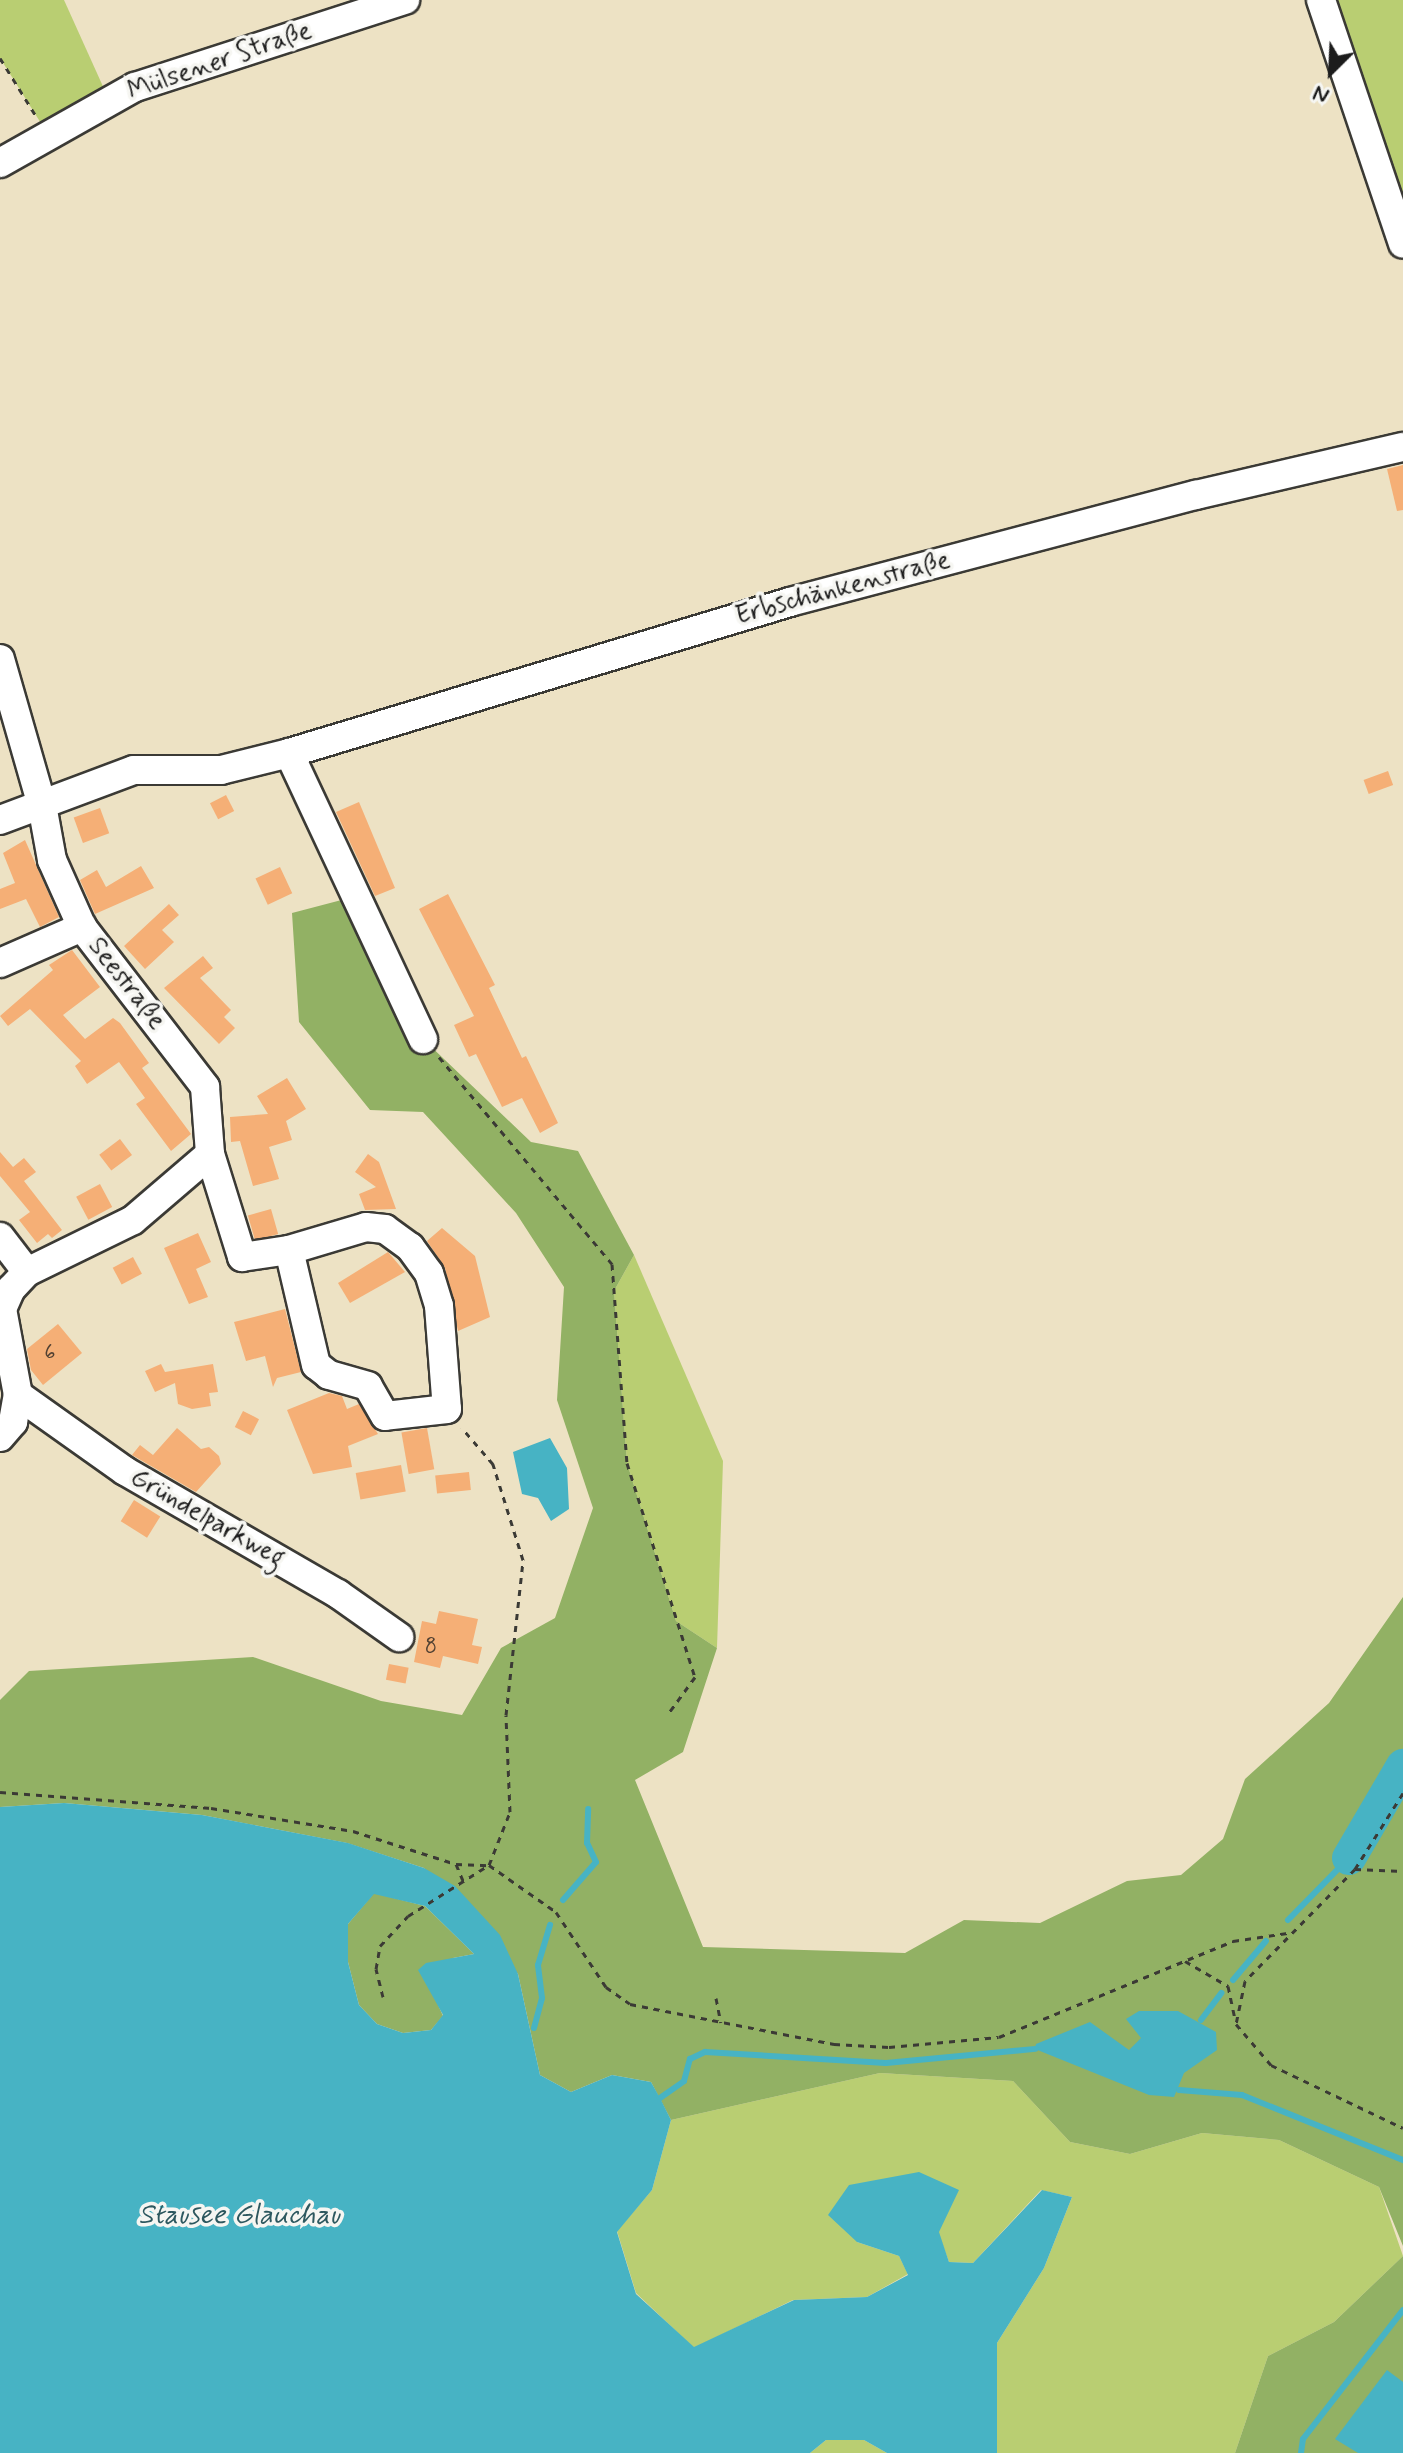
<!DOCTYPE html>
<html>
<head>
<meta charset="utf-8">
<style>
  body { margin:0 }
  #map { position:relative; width:1403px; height:2453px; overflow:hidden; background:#ede2c4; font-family:Mynerve,sans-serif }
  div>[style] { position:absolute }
  .green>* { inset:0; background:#b9ce72 }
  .forest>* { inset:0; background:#92b164 }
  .water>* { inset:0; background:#47b3c4 }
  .stream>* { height:6px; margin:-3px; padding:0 3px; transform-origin:3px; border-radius:3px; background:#47b3c4 }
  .river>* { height:34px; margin:-17px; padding:0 17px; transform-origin:17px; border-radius:17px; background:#47b3c4 }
  .building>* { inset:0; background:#f5af76; transform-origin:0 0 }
  .path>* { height:3px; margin-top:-1.5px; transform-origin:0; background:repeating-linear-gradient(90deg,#3b3a35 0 6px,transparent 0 12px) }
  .roads { filter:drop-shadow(2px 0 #3b3a35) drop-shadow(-2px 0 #3b3a35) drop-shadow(0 2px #3b3a35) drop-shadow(0 -2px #3b3a35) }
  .minor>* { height:28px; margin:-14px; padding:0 14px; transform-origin:14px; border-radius:14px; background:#fff }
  span { translate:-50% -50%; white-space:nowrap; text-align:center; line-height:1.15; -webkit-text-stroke:7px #f6f6f2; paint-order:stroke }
  .number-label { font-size:22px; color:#524132 }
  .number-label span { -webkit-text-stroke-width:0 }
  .street-label { font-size:26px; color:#1c1c1c }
  .water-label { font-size:28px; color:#2d585f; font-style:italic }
  .north { position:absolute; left:1291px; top:32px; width:80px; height:80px; -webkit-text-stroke:6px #f6f6f2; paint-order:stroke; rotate:204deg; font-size:22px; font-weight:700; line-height:32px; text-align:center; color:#1c1c1c }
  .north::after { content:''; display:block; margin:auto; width:28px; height:36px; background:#1c1c1c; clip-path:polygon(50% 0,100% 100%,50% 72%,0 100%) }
</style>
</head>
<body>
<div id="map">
  <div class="green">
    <div style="clip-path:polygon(0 0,64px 0,110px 102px,49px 136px,0 58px)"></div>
    <div style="clip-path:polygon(1321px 0,1403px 0,1403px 244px)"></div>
    <div style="clip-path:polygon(634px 1255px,723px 1461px,717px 1648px,676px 1621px,627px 1463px,614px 1291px)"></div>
    <div style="clip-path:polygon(880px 2073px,1013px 2081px,1070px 2142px,1130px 2154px,1202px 2133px,1279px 2140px,1379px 2187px,1403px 2256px,1334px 2322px,1268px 2356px,1235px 2453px,997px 2453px,997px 2343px,1044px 2268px,1072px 2197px,1041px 2190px,973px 2263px,949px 2262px,938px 2232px,958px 2190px,857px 2242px,899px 2256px,908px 2274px,867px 2297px,793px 2300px,694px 2348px,636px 2293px,617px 2231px,652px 2190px,671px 2120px)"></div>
    <div style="clip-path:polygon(826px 2440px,864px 2440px,887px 2453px,810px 2453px)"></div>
  </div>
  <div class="forest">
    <div style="clip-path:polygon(353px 897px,423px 1039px,531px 1142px,578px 1151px,634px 1255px,614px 1291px,627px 1463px,676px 1621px,717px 1648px,683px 1752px,635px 1780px,703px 1947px,905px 1953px,964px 1920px,1040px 1923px,1127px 1881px,1181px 1875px,1223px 1839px,1245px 1779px,1329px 1703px,1403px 1597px,1403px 2246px,1379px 2187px,1279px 2140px,1202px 2133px,1130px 2154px,1070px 2142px,1013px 2081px,880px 2073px,671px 2120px,651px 2082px,612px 2075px,571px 2092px,540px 2075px,518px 1974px,424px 1868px,347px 1843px,202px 1815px,64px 1803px,0 1807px,0 1700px,29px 1671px,253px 1657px,381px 1701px,462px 1715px,501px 1648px,555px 1618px,593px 1508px,557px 1400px,564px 1287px,516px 1213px,423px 1112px,370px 1110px,299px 1022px,292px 913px)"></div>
    <div style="clip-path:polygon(374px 1893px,425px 1906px,474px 1954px,453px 1958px,432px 1991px,443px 2016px,431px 2030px,403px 2033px,377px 2024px,359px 2005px,348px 1962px,348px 1924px)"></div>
    <div style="clip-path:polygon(1403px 2256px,1403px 2453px,1235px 2453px,1268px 2356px,1334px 2322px)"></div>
  </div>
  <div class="water">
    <div style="clip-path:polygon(550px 1438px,567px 1468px,569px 1509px,551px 1521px,538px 1498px,522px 1494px,513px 1452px)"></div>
    <div style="clip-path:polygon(evenodd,64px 1803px,202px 1815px,348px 1843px,424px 1868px,455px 1886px,500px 1935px,518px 1974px,540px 2075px,571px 2092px,612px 2075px,651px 2082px,660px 2098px,671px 2120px,652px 2190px,617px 2232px,636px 2294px,694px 2347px,794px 2300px,867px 2297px,908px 2275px,899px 2256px,857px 2242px,828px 2215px,849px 2185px,919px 2172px,959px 2190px,939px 2232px,949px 2262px,973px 2263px,1042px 2190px,1072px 2197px,1044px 2268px,997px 2343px,997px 2453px,887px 2453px,864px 2440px,826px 2440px,810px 2453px,0 2453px,0 1807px,64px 1803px,374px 1894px,425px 1906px,474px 1954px,426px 1963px,418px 1970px,443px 2015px,431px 2030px,403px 2033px,377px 2024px,359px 2005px,348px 1962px,348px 1924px,374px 1894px)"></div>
    <div style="clip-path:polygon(1139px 2011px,1178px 2011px,1216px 2032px,1217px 2050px,1184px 2073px,1174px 2097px,1149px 2095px,1035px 2049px,1036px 2044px,1090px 2022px,1129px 2050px,1141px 2038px,1126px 2019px)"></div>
    <div style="clip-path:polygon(1387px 2370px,1403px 2382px,1403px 2453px,1358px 2453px,1335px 2439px)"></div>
  </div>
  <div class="stream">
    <div style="left:563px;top:1900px;width:50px;rotate:-49deg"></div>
    <div style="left:596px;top:1862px;width:21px;rotate:-115deg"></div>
    <div style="left:587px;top:1843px;width:34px;rotate:-88deg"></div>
    <div style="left:1288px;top:1920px;width:87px;rotate:-45.5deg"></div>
    <div style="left:1233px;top:1980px;width:51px;rotate:-49.8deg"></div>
    <div style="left:1201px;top:2020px;width:34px;rotate:-53deg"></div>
    <div style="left:534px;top:2028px;width:31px;rotate:-75deg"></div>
    <div style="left:542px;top:1998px;width:33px;rotate:-97deg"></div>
    <div style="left:538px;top:1965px;width:42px;rotate:-73.3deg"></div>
    <div style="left:1179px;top:2090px;width:63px;rotate:4.5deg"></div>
    <div style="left:1242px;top:2095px;width:174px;rotate:22deg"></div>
    <div style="left:660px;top:2098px;width:29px;rotate:-35deg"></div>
    <div style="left:684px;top:2081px;width:23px;rotate:-75deg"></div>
    <div style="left:690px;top:2059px;width:17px;rotate:-25deg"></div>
    <div style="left:705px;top:2052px;width:181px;rotate:3.5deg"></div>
    <div style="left:886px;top:2063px;width:150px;rotate:-5.4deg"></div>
    <div style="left:1301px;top:2453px;width:14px;rotate:-82deg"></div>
    <div style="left:1303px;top:2439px;width:163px;rotate:-52.2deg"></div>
  </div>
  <div class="river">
    <div style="left:1349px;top:1858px;width:107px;rotate:-59.6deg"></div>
  </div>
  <div class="building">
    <div style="clip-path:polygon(1403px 465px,1403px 510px,1397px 511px,1387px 469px)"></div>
    <div style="left:1388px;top:771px;width:15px;height:26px;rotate:70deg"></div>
    <div style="left:226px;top:795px;width:18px;height:18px;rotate:63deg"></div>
    <div style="clip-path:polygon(359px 802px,395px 888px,375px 896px,336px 812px)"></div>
    <div style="left:100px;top:808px;width:27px;height:28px;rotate:70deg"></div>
    <div style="clip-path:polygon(25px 840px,59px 917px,40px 927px,26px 899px,0 909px,0 889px,15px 883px,3px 853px)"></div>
    <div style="clip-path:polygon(141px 866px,154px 888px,95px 914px,80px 880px,97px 870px,106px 887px)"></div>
    <div style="left:280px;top:867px;width:29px;height:27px;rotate:65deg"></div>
    <div style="clip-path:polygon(448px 894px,495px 985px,489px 988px,522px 1058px,526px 1056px,558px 1123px,540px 1133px,522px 1098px,502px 1107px,476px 1054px,469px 1057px,454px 1025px,474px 1016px,419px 909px)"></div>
    <div style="clip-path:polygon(169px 904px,179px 915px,162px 930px,174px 942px,145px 969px,124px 946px)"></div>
    <div style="clip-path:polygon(72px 950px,100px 987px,63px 1015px,85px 1039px,113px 1018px,120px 1023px,149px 1063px,142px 1068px,191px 1134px,171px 1151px,136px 1104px,145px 1098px,119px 1062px,87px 1084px,75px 1066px,81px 1061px,30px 1009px,8px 1026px,0 1016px,53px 970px,49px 965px)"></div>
    <div style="clip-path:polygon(203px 956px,213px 968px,200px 978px,231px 1010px,224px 1017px,235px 1028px,219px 1044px,164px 988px)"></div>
    <div style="clip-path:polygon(287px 1078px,306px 1109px,286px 1121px,292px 1140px,269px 1147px,279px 1179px,253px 1186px,240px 1141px,231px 1142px,230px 1117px,268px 1114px,257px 1096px)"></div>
    <div style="left:120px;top:1139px;width:20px;height:26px;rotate:53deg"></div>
    <div style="clip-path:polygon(0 1152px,13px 1167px,24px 1158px,36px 1172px,24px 1181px,62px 1230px,52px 1238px,48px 1234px,37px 1243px,19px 1220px,30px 1212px,0 1176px)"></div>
    <div style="clip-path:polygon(368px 1154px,379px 1162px,396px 1209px,365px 1210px,359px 1194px,376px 1187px,355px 1172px)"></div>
    <div style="left:100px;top:1184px;width:26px;height:27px;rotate:62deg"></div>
    <div style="left:271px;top:1209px;width:26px;height:24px;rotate:74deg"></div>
    <div style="clip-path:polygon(442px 1228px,475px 1256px,490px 1317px,458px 1331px,445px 1268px,427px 1241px)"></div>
    <div style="clip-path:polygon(198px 1233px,211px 1262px,196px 1269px,208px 1297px,189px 1304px,164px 1248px)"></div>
    <div style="clip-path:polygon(388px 1252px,405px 1272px,350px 1303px,338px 1283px)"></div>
    <div style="left:133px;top:1257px;width:19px;height:23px;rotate:62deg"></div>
    <div style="clip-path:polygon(285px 1309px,301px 1372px,277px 1378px,273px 1387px,265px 1356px,246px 1361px,234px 1322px)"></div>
    <div style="clip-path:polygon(58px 1324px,82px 1353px,43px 1385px,31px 1370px,27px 1349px)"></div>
    <div style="clip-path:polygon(161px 1364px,165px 1372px,213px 1364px,218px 1392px,209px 1393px,211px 1406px,192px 1409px,178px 1404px,175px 1383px,155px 1392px,145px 1371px)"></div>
    <div style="clip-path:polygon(329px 1393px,342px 1396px,347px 1409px,359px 1404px,378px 1434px,348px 1446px,352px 1467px,313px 1474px,287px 1410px)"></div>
    <div style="left:243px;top:1411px;width:18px;height:18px;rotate:27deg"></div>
    <div style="clip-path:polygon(177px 1428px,201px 1449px,209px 1447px,219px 1456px,221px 1464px,196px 1492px,132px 1455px,140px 1445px,153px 1455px)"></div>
    <div style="left:427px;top:1428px;width:42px;height:26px;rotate:80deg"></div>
    <div style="left:401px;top:1465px;width:27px;height:46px;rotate:80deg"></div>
    <div style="left:469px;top:1472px;width:18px;height:34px;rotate:84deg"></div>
    <div style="left:134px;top:1500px;width:31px;height:25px;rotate:32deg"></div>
    <div style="clip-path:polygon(439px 1611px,478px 1619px,472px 1645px,482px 1647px,478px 1664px,443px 1656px,440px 1668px,414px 1662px,422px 1621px,436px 1624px)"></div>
    <div style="left:389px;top:1664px;width:20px;height:16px;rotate:11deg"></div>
  </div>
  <div class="path">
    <div style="left:0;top:58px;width:68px;rotate:58.2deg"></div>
    <div style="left:439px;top:1057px;width:270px;rotate:50.1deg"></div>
    <div style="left:612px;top:1264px;width:200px;rotate:85.7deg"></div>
    <div style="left:627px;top:1463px;width:225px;rotate:72.4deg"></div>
    <div style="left:695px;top:1677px;width:46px;rotate:126.1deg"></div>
    <div style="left:0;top:1792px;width:212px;rotate:4.3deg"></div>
    <div style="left:211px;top:1808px;width:144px;rotate:9.2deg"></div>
    <div style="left:353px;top:1831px;width:108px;rotate:17.8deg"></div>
    <div style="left:456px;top:1864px;width:33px;rotate:2deg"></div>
    <div style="left:489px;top:1865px;width:82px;rotate:35deg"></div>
    <div style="left:556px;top:1912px;width:90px;rotate:56.3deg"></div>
    <div style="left:606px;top:1987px;width:29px;rotate:35deg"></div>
    <div style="left:630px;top:2004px;width:208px;rotate:11.1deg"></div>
    <div style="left:834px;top:2044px;width:55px;rotate:3.1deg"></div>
    <div style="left:889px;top:2047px;width:110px;rotate:-5.2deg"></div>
    <div style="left:999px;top:2037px;width:253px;rotate:-22.3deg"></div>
    <div style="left:1233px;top:1941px;width:55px;rotate:-8.4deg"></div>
    <div style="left:1403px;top:1793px;width:90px;rotate:122.3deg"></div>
    <div style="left:1355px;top:1869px;width:157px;rotate:134.5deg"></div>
    <div style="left:1245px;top:1981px;width:44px;rotate:101.8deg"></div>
    <div style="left:1236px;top:2024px;width:54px;rotate:49.5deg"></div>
    <div style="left:1271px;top:2065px;width:146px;rotate:25.5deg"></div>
    <div style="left:456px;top:1864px;width:21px;rotate:67deg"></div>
    <div style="left:1355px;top:1869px;width:48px;rotate:2.4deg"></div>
    <div style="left:1185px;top:1961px;width:50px;rotate:30.2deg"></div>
    <div style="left:1228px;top:1986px;width:35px;rotate:78deg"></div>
    <div style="left:383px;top:1997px;width:29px;rotate:-104deg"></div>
    <div style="left:376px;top:1969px;width:23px;rotate:-80deg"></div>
    <div style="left:380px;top:1946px;width:41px;rotate:-47deg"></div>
    <div style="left:408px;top:1916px;width:96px;rotate:-32.2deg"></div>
    <div style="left:489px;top:1865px;width:57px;rotate:-68.4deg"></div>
    <div style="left:510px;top:1812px;width:97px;rotate:-92.4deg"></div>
    <div style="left:506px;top:1715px;width:156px;rotate:-83.7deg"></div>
    <div style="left:523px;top:1560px;width:101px;rotate:-107.4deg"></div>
    <div style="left:493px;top:1464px;width:48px;rotate:-130.7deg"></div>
    <div style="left:716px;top:1998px;width:25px;rotate:79deg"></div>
  </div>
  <div class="roads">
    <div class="minor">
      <div style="left:1321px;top:0;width:257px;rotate:71.4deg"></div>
      <div style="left:0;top:163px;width:155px;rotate:-29.4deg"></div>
      <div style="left:135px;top:87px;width:284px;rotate:-17.9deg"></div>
      <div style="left:0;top:659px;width:152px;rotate:74deg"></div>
      <div style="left:42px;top:805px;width:56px;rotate:79.7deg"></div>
      <div style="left:52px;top:860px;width:73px;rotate:65.9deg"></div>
      <div style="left:82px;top:927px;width:202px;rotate:52.4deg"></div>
      <div style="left:205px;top:1087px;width:67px;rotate:85.7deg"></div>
      <div style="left:210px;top:1154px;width:108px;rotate:72.7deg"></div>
      <div style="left:242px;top:1257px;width:48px;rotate:-8.5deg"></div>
      <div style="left:289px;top:1250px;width:80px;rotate:-16.6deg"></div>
      <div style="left:366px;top:1227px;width:19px;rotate:6deg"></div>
      <div style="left:385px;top:1229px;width:31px;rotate:36deg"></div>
      <div style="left:410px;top:1247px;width:32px;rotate:54deg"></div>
      <div style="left:429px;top:1273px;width:34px;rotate:73deg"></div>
      <div style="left:439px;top:1306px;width:103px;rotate:85.6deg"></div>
      <div style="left:447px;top:1409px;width:62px;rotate:173.6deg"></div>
      <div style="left:385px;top:1416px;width:34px;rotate:-120deg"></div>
      <div style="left:368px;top:1386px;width:41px;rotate:-164.2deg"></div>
      <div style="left:329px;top:1375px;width:16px;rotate:-142deg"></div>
      <div style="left:316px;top:1365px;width:118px;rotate:-103.2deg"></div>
      <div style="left:289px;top:753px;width:316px;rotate:64.9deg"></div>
      <div style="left:0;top:820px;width:143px;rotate:-20.5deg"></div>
      <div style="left:134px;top:770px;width:87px"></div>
      <div style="left:221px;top:770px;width:70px;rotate:-14deg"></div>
      <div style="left:289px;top:753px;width:523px;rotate:-16.77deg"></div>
      <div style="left:790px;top:602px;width:420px;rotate:-14.8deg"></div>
      <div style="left:1196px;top:495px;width:212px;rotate:-13.1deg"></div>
      <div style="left:0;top:963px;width:90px;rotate:-23.7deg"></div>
      <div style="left:0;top:1237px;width:44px;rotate:52.4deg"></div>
      <div style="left:18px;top:1395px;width:131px;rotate:35.4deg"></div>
      <div style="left:125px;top:1471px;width:246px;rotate:30deg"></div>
      <div style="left:338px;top:1594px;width:75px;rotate:35.2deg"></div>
      <div style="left:0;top:1437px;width:20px;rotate:-49deg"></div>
      <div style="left:13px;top:1422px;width:27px;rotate:-80deg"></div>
      <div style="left:18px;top:1395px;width:87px;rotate:-100.5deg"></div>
      <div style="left:2px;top:1309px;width:22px;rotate:-66deg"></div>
      <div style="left:11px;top:1289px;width:23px;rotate:-47deg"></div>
      <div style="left:27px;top:1272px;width:118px;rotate:-26.1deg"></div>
      <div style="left:133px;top:1220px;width:101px;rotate:-40.6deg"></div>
    </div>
  </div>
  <div class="number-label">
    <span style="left:50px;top:1354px">6</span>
    <span style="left:431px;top:1648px">8</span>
  </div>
  <div class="street-label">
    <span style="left:220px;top:62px;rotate:-19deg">Mülsener Straße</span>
    <span style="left:843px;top:589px;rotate:-15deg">Erbschänkenstraße</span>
    <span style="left:126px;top:984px;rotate:52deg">Seestraße</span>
    <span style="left:207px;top:1519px;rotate:30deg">Gründelparkweg</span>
  </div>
  <div class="water-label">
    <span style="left:239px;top:2216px">Stausee Glauchau</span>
  </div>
  <div class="north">N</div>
</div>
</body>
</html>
